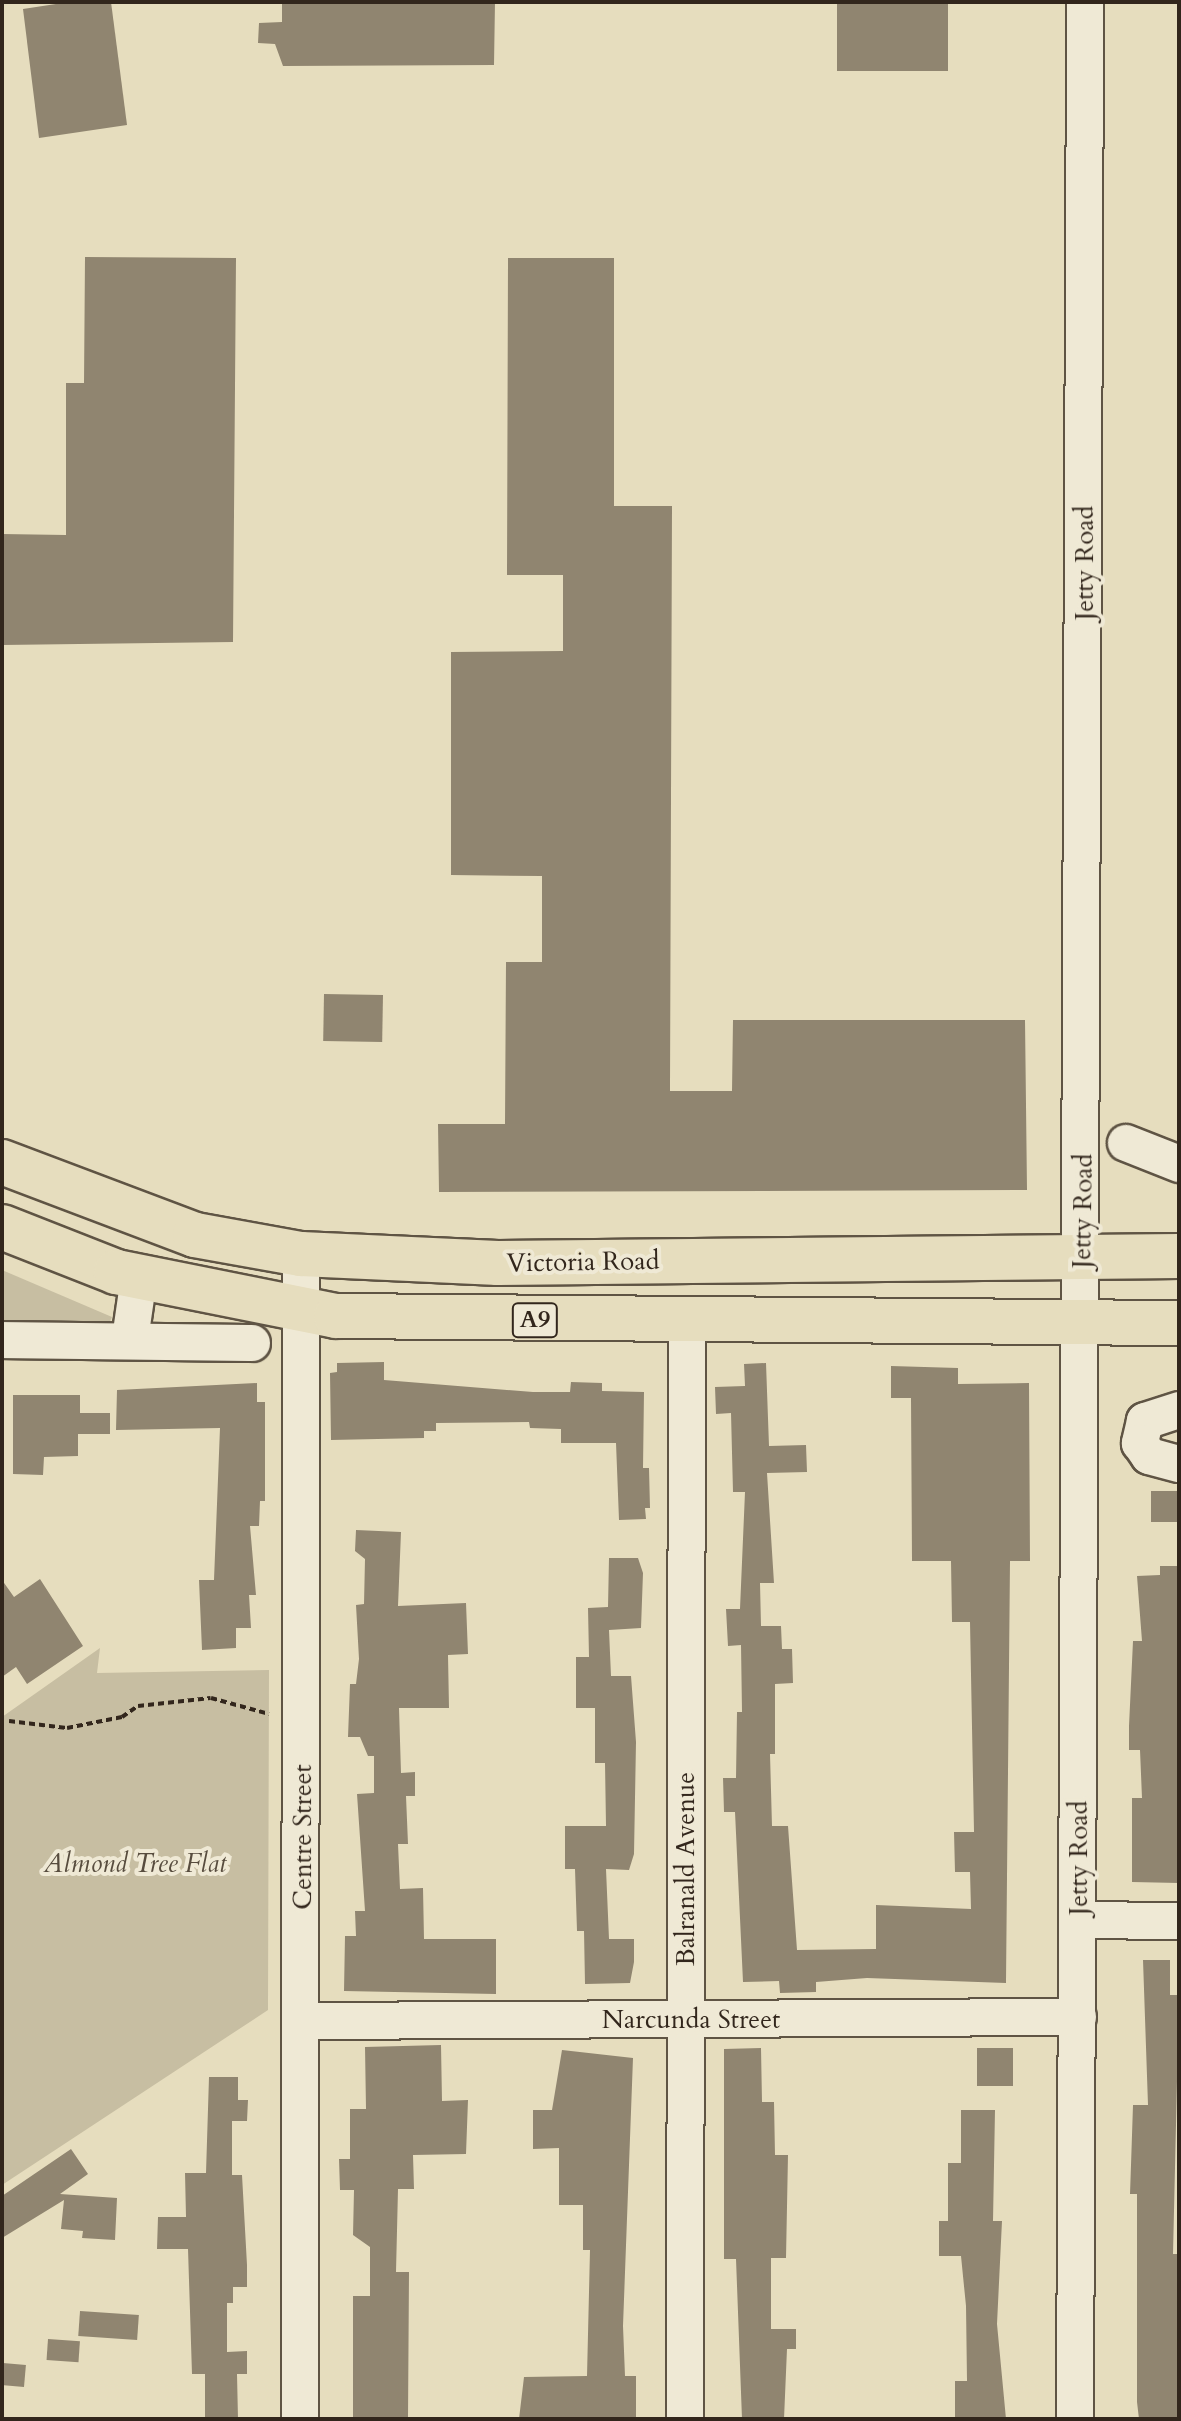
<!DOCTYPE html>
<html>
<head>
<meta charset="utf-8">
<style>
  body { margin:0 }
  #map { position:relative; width:1181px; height:2421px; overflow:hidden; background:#e6ddbe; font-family:Cardo,serif }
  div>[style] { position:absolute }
  .green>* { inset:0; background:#c7bea2 }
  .building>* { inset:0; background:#908570; transform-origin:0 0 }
  .path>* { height:4px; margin-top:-2px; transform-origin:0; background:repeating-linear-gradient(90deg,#32261c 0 6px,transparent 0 10px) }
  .roads { filter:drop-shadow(2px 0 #5f5444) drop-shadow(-2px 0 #5f5444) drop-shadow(0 2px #5f5444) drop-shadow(0 -2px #5f5444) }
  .minor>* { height:36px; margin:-18px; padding:0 18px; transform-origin:18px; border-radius:18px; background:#efe9d5 }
  .highway>* { height:44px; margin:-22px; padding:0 22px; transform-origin:22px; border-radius:22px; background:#e6ddbe }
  span { translate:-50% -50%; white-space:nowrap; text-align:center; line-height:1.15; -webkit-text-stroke:8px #efe9d5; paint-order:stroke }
  .shield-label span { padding:2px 6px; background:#efe9d5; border:2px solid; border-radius:6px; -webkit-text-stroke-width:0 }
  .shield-label { font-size:24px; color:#32261c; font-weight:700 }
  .street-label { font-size:26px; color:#32261c }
  .park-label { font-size:26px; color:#574c3e; font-style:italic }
  .frame { position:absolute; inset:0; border:4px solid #32261c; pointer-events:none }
</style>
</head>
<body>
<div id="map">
  <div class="green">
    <div style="clip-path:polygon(2px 1270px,112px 1317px,109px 1324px,2px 1325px)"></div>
    <div style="clip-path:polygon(100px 1648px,97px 1673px,269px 1670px,268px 2010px,2px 2185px,2px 1717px)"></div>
  </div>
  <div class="building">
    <div style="clip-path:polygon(69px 2px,111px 2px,127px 125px,39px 138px,23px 9px)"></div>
    <div style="clip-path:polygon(282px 2px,495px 2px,494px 65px,283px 66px,275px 44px,258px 43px,259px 23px,282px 22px)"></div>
    <div style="left:837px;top:2px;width:111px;height:69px"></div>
    <div style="clip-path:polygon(85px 257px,236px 258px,233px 642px,2px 645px,2px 534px,66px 535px,66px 383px,84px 383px)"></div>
    <div style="clip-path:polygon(508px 258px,614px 258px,614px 506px,672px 506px,670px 1091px,732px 1091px,733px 1020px,1025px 1020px,1027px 1190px,439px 1192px,438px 1124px,505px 1124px,506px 962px,542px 962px,542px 876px,451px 875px,451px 652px,563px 651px,563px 575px,507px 575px)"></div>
    <div style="left:324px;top:994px;width:59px;height:47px;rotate:1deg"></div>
    <div style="clip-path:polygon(384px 1362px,384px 1380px,533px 1392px,570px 1392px,571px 1382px,602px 1383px,602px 1391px,644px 1392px,643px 1468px,649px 1468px,650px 1508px,645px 1508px,646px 1519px,619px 1520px,616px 1443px,561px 1443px,561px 1429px,530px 1428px,529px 1422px,436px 1423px,436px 1431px,424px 1431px,424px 1438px,331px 1440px,330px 1373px,337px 1372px,337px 1363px)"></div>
    <div style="clip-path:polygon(766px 1363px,769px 1446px,806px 1445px,807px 1472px,767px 1473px,774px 1583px,760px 1583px,761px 1626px,781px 1626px,782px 1649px,792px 1649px,793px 1683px,775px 1684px,775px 1754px,770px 1754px,772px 1826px,788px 1826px,797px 1950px,876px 1949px,876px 1905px,971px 1909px,970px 1872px,955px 1872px,954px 1832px,974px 1832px,970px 1622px,952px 1622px,951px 1561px,912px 1561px,911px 1398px,891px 1398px,891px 1366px,958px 1368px,958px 1384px,1029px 1383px,1030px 1561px,1010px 1561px,1006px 1983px,867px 1978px,816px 1982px,816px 1992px,780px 1993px,779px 1981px,743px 1982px,735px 1812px,724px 1812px,723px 1778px,736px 1778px,737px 1712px,742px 1712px,741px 1645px,728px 1646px,726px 1609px,740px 1609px,745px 1492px,733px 1492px,731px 1413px,716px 1414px,715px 1387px,745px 1386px,744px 1364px)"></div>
    <div style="clip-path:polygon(257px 1383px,257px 1402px,265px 1402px,265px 1501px,260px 1501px,259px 1526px,250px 1526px,256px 1595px,249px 1595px,251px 1628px,236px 1628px,236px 1648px,202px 1650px,199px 1580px,214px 1580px,220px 1428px,116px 1430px,117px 1390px)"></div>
    <div style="clip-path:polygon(13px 1395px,80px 1395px,80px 1413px,110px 1413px,110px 1434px,78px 1434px,78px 1456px,44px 1457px,43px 1475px,13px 1474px)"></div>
    <div style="left:1179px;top:1491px;width:31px;height:28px;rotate:90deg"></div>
    <div style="clip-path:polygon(356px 1530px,401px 1532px,398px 1606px,466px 1603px,468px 1654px,448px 1655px,449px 1708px,399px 1708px,401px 1773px,415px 1772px,415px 1796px,406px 1796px,408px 1844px,398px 1844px,400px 1889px,423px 1888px,424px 1939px,496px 1939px,496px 1994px,344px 1991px,345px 1936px,356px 1936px,355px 1911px,365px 1911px,357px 1794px,374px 1793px,374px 1756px,368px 1756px,360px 1737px,348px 1737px,350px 1684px,356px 1684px,359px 1659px,356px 1605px,364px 1604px,365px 1559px,355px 1551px)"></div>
    <div style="clip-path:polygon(609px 1558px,638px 1558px,643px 1573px,641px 1628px,609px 1630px,611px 1676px,631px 1676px,636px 1742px,634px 1854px,629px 1870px,606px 1869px,609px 1939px,634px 1939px,634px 1962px,630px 1983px,585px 1984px,584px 1931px,577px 1931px,575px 1869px,565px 1869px,565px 1826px,606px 1826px,605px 1763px,595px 1763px,595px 1708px,576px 1708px,576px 1657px,589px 1657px,588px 1608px,608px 1607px)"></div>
    <div style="clip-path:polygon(1160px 1566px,1179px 1566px,1179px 1883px,1132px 1882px,1132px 1798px,1142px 1798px,1140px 1750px,1129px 1750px,1129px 1726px,1133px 1641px,1142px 1641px,1137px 1576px,1160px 1575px)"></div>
    <div style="clip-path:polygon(40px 1579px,83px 1646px,27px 1684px,16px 1667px,2px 1677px,2px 1580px,14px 1597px)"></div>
    <div style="clip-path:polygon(1143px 1960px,1170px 1960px,1170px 1995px,1179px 1995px,1173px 2254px,1179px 2254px,1179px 2419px,1139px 2419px,1137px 2402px,1137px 2194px,1130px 2194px,1131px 2165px,1133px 2105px,1148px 2105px)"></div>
    <div style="clip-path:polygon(441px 2045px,442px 2101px,468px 2100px,466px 2154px,413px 2155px,414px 2189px,398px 2189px,396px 2272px,409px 2272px,408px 2419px,353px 2419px,353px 2296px,370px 2296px,370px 2247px,353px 2235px,354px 2190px,340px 2190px,339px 2159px,350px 2159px,350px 2109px,366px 2109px,365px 2047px)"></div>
    <div style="clip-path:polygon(761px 2048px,762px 2102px,774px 2102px,775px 2155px,788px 2155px,786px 2258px,771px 2258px,771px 2329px,796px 2329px,796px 2349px,787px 2349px,784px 2419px,742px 2419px,736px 2259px,724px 2259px,724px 2049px)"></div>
    <div style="left:977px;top:2048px;width:36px;height:38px"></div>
    <div style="clip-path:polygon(562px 2050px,633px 2058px,623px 2326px,625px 2376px,636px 2376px,636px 2419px,519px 2419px,524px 2377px,587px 2376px,590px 2250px,583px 2250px,583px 2205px,559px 2205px,559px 2148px,533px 2149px,533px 2110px,552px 2110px)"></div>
    <div style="clip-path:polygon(209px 2077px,238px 2077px,238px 2100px,248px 2100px,247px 2121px,232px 2121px,232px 2175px,242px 2175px,247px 2265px,247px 2287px,233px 2287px,233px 2303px,227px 2303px,227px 2352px,247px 2351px,247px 2374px,237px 2374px,238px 2419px,205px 2419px,205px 2374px,192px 2374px,188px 2249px,157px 2249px,158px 2217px,186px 2217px,185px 2173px,206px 2173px)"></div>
    <div style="clip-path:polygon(961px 2110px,995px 2110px,993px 2221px,1002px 2221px,997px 2324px,1006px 2419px,955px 2419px,955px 2381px,967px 2381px,966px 2306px,961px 2256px,939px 2256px,939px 2221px,948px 2221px,948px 2163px,961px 2163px)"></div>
    <div style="clip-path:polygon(71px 2149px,88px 2174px,60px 2194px,117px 2198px,115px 2240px,82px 2238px,83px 2231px,61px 2229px,64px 2200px,2px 2238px,2px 2196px)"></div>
    <div style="left:80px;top:2311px;width:59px;height:25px;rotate:4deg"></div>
    <div style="left:48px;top:2339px;width:32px;height:21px;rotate:4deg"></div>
    <div style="left:3px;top:2363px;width:23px;height:22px;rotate:5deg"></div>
  </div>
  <div class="path">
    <div style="left:9px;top:1721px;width:58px;rotate:6.9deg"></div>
    <div style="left:67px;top:1728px;width:56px;rotate:-11.3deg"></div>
    <div style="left:122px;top:1717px;width:19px;rotate:-35deg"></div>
    <div style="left:138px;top:1706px;width:73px;rotate:-6.3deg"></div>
    <div style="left:211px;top:1698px;width:60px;rotate:15.4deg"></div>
  </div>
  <div class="roads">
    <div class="minor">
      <div style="left:1126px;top:1143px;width:57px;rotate:21.6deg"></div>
      <div style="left:130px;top:1339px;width:63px;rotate:-81.7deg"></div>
      <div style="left:2px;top:1340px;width:250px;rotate:0.7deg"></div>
      <div style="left:1179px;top:1410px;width:36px;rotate:162deg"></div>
      <div style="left:1145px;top:1421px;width:23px;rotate:103deg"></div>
      <div style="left:1140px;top:1443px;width:16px;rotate:55deg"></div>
      <div style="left:1149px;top:1456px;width:31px;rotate:15deg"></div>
      <div style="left:1079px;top:1920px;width:100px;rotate:0.6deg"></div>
      <div style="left:304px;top:2021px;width:774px;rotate:-0.3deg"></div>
      <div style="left:300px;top:2419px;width:1165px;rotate:-89.95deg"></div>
      <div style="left:685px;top:2419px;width:1100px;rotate:-89.9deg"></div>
      <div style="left:1075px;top:2419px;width:2417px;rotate:-89.76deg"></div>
    </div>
    <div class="highway">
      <div style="left:2px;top:1162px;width:206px;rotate:20.7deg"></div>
      <div style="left:195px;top:1235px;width:108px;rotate:10.2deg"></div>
      <div style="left:301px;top:1254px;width:197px;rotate:2.6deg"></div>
      <div style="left:498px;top:1263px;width:681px;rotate:-0.59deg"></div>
      <div style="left:2px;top:1227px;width:123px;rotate:21.5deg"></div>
      <div style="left:116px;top:1272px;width:224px;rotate:11.3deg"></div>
      <div style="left:336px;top:1316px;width:843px;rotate:0.48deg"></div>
    </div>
  </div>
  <div class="shield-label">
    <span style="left:535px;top:1320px">A9</span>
  </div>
  <div class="street-label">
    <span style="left:1085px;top:563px;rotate:-90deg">Jetty Road</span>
    <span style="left:1083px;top:1211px;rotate:-89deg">Jetty Road</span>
    <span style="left:583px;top:1262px;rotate:-1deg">Victoria Road</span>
    <span style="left:303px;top:1837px;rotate:-90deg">Centre Street</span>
    <span style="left:1079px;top:1858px;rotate:-90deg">Jetty Road</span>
    <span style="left:686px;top:1869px;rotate:-90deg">Balranald Avenue</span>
    <span style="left:691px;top:2020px">Narcunda Street</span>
  </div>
  <div class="park-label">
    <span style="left:135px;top:1864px">Almond Tree Flat</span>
  </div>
  <div class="frame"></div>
</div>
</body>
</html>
